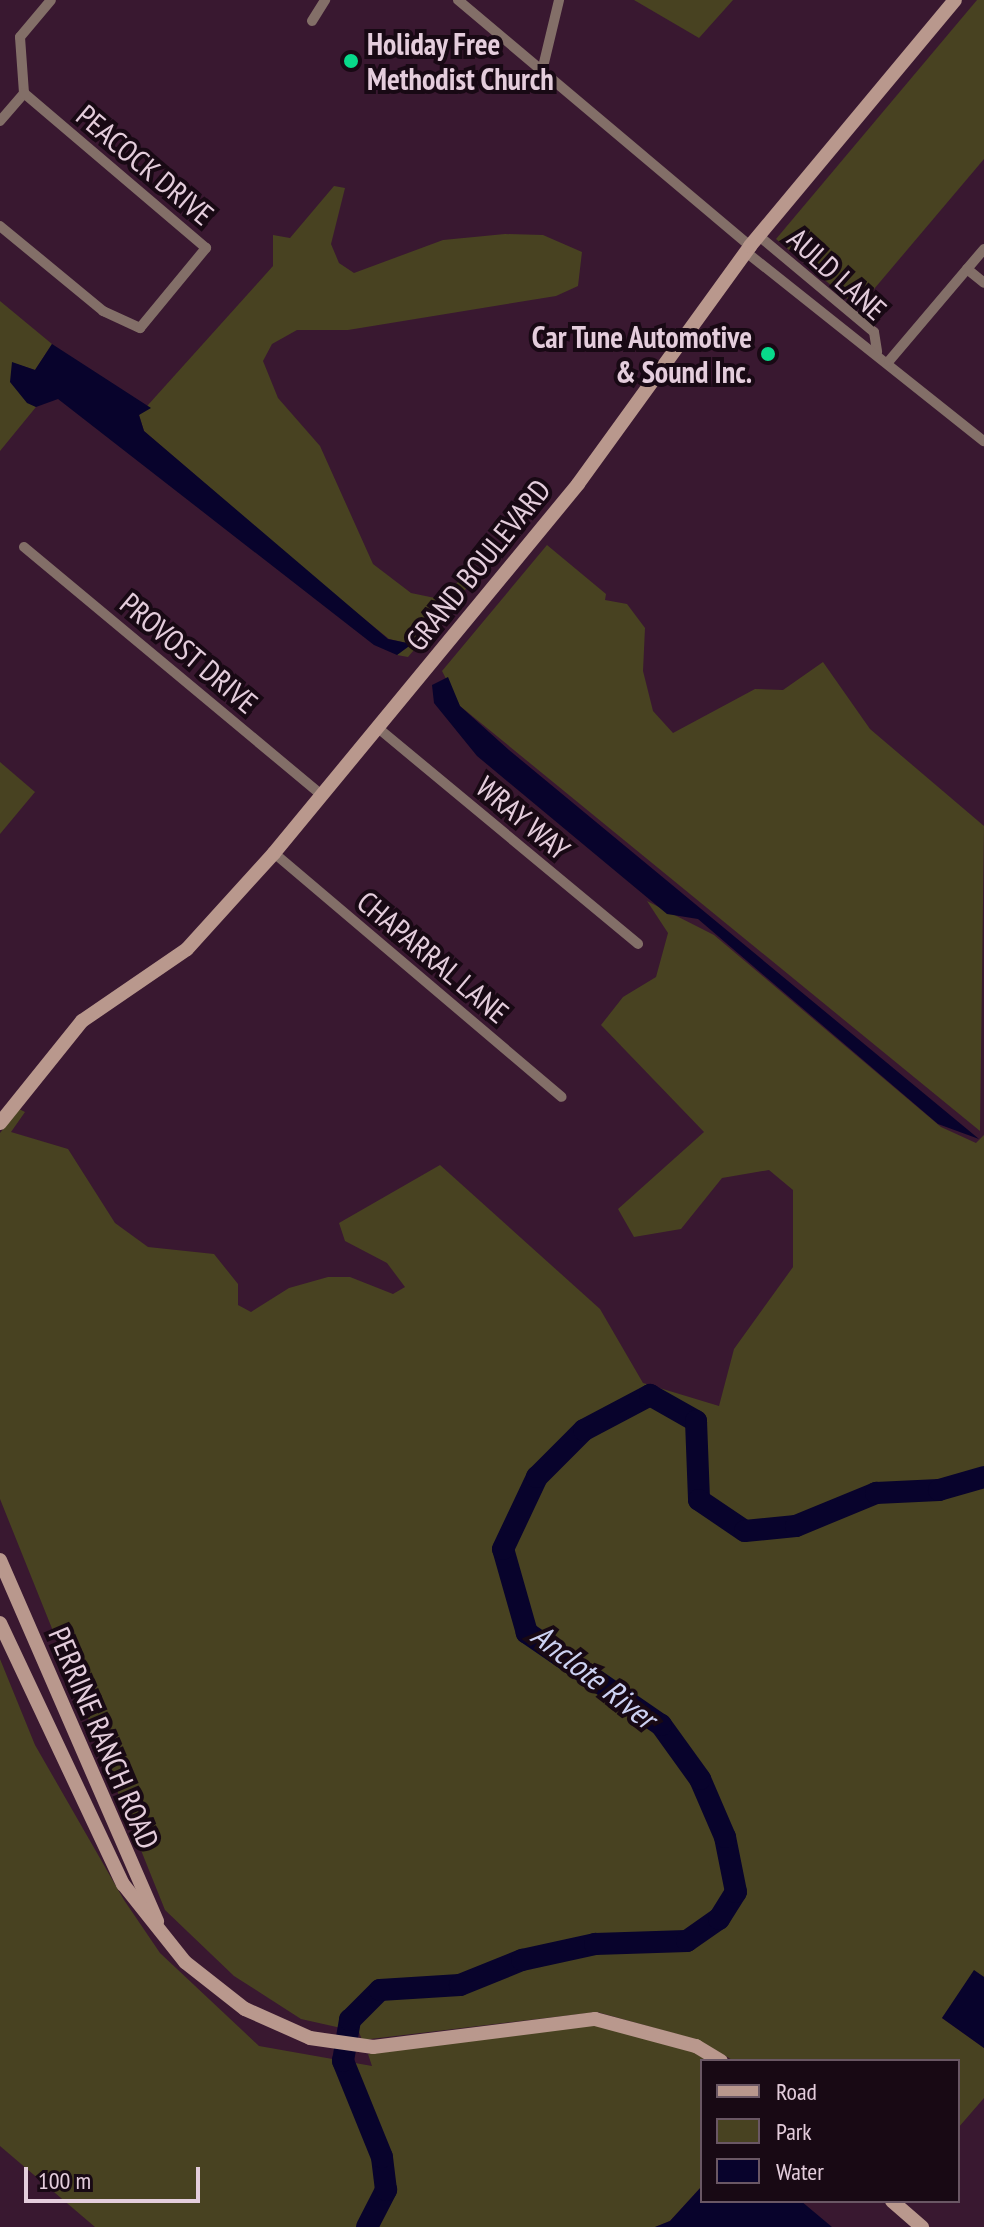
<!DOCTYPE html>
<html>
<head>
<meta charset="utf-8">
<style>
  body { margin:0 }
  #map { position:relative; width:984px; height:2227px; overflow:hidden; background:#391830; font-family:"PT Sans Narrow",sans-serif }
  div>[style] { position:absolute }
  .green>* { inset:0; background:#484221 }
  .water>* { inset:0; background:#08032c }
  .river>* { height:22px; margin:-11px; padding:0 11px; transform-origin:11px; border-radius:11px; background:#08032c }
  .street>* { height:10px; margin:-5px; padding:0 5px; transform-origin:5px; border-radius:5px; background:#836f68 }
  .secondary>* { height:14px; margin:-7px; padding:0 7px; transform-origin:7px; border-radius:7px; background:#b9988d }
  .dots>* { width:22px; height:22px; translate:-50% -50%; box-sizing:border-box; border:4px solid #180914; border-radius:50% }
  span { translate:-50% -50%; white-space:nowrap; text-align:center; line-height:1.15; -webkit-text-stroke:8px #180914; paint-order:stroke }
  .poi-label { font-size:30px; color:#e4cddc; font-weight:700 }
  .left { translate:0 -50%; text-align:left }
  .right { translate:-100% -50%; text-align:right }
  .street-label { font-size:30px; color:#e4cddc }
  .water-label { font-size:32px; color:#ccd1f2; font-style:italic }
  .legend { position:absolute; left:700px; top:2059px; width:260px; height:144px; box-sizing:border-box; background:#180914; border:2px solid #6a5764; margin:0; padding:10px 14px; list-style:none; font-size:24px; color:#e4cddc }
  .legend li { display:flex; align-items:center; gap:16px; height:40px }
  .legend b { width:40px; border:2px solid #6a5764 }
  .scale { position:absolute; left:24px; top:2167px; width:176px; height:36px; box-sizing:border-box; border:4px solid #e4cddc; border-top:0; padding-left:10px; font-size:24px; line-height:28px; white-space:nowrap; color:#e4cddc; -webkit-text-stroke:6px #180914; paint-order:stroke }
</style>
</head>
<body>
<div id="map">
  <div class="green">
    <div style="clip-path:polygon(634px 0,733px 0,699px 38px)"></div>
    <div style="clip-path:polygon(977px 0,984px 0,984px 159px,858px 308px,776px 239px)"></div>
    <div style="clip-path:polygon(334px 186px,345px 188px,331px 244px,339px 263px,354px 273px,443px 240px,505px 234px,543px 235px,582px 252px,578px 286px,556px 296px,348px 330px,297px 330px,272px 344px,263px 361px,278px 398px,320px 446px,373px 564px,411px 593px,435px 598px,464px 578px,471px 583px,408px 657px,397px 655px,411px 644px,389px 639px,331px 592px,144px 431px,139px 415px,273px 266px,273px 235px,290px 238px)"></div>
    <div style="clip-path:polygon(0 301px,52px 344px,35px 370px,13px 363px,27px 402px,36px 407px,0 451px)"></div>
    <div style="clip-path:polygon(547px 545px,606px 594px,605px 600px,627px 604px,645px 628px,643px 671px,653px 711px,673px 733px,755px 689px,783px 690px,823px 662px,870px 729px,984px 826px,980px 1131px,460px 706px,442px 671px)"></div>
    <div style="clip-path:polygon(0 762px,35px 792px,0 834px)"></div>
    <div style="clip-path:polygon(647px 901px,714px 935px,941px 1127px,976px 1143px,984px 1135px,984px 1977px,974px 1971px,942px 2018px,984px 2048px,984px 2098px,958px 2128px,958px 2061px,734px 2061px,698px 2040px,597px 2012px,362px 2040px,359px 2032px,301px 2019px,234px 1976px,165px 1910px,0 1499px,0 1133px,19px 1109px,25px 1112px,11px 1132px,68px 1149px,115px 1223px,148px 1247px,214px 1254px,238px 1284px,238px 1305px,251px 1312px,289px 1288px,328px 1277px,350px 1277px,393px 1294px,405px 1287px,387px 1263px,345px 1241px,339px 1223px,440px 1165px,600px 1309px,643px 1383px,719px 1406px,734px 1349px,793px 1267px,793px 1190px,769px 1170px,722px 1178px,681px 1229px,634px 1237px,618px 1209px,704px 1132px,601px 1025px,623px 997px,656px 977px,668px 933px)"></div>
    <div style="clip-path:polygon(0 1659px,35px 1745px,124px 1900px,160px 1953px,259px 2046px,372px 2066px,368px 2054px,594px 2025px,693px 2052px,708px 2061px,702px 2061px,702px 2186px,670px 2221px,655px 2227px,95px 2227px,0 2146px)"></div>
  </div>
  <div class="water">
    <div style="clip-path:polygon(52px 344px,151px 408px,139px 415px,144px 431px,388px 639px,412px 644px,397px 655px,374px 645px,58px 399px,36px 407px,27px 403px,10px 382px,12px 362px,35px 370px)"></div>
    <div style="clip-path:polygon(448px 677px,460px 706px,509px 750px,979px 1139px,938px 1124px,698px 919px,667px 914px,477px 756px,434px 703px,432px 685px)"></div>
    <div style="clip-path:polygon(974px 1970px,984px 1977px,984px 2048px,942px 2018px)"></div>
    <div style="clip-path:polygon(702px 2186px,702px 2201px,801px 2201px,832px 2227px,655px 2227px,670px 2221px)"></div>
  </div>
  <div class="river">
    <div style="left:367px;top:2227px;width:42px;rotate:-62.8deg"></div>
    <div style="left:386px;top:2190px;width:33px;rotate:-97deg"></div>
    <div style="left:382px;top:2157px;width:104px;rotate:-112.1deg"></div>
    <div style="left:343px;top:2061px;width:42px;rotate:-80.3deg"></div>
    <div style="left:350px;top:2020px;width:42px;rotate:-45deg"></div>
    <div style="left:380px;top:1990px;width:80px;rotate:-3.6deg"></div>
    <div style="left:460px;top:1985px;width:67px;rotate:-22deg"></div>
    <div style="left:522px;top:1960px;width:75px;rotate:-12.4deg"></div>
    <div style="left:595px;top:1944px;width:92px;rotate:-1.9deg"></div>
    <div style="left:687px;top:1941px;width:39px;rotate:-35deg"></div>
    <div style="left:719px;top:1919px;width:32px;rotate:-58deg"></div>
    <div style="left:736px;top:1892px;width:56px;rotate:-101.3deg"></div>
    <div style="left:725px;top:1837px;width:63px;rotate:-113.3deg"></div>
    <div style="left:700px;top:1779px;width:67px;rotate:-125.8deg"></div>
    <div style="left:661px;top:1725px;width:163px;rotate:-145.5deg"></div>
    <div style="left:527px;top:1633px;width:87px;rotate:-105.9deg"></div>
    <div style="left:503px;top:1549px;width:80px;rotate:-64.7deg"></div>
    <div style="left:537px;top:1477px;width:66px;rotate:-45deg"></div>
    <div style="left:584px;top:1430px;width:75px;rotate:-27.9deg"></div>
    <div style="left:650px;top:1395px;width:53px;rotate:29.5deg"></div>
    <div style="left:696px;top:1421px;width:79px;rotate:87.8deg"></div>
    <div style="left:699px;top:1500px;width:55px;rotate:34deg"></div>
    <div style="left:745px;top:1531px;width:51px;rotate:-5.6deg"></div>
    <div style="left:796px;top:1526px;width:87px;rotate:-22.4deg"></div>
    <div style="left:876px;top:1493px;width:63px;rotate:-2.7deg"></div>
    <div style="left:939px;top:1490px;width:47px;rotate:-16.1deg"></div>
  </div>
  <div class="street">
    <div style="left:458px;top:0;width:382px;rotate:40.1deg"></div>
    <div style="left:312px;top:21px;width:25px;rotate:-58deg"></div>
    <div style="left:542px;top:71px;width:73px;rotate:-76.5deg"></div>
    <div style="left:0;top:121px;width:37px;rotate:-49deg"></div>
    <div style="left:24px;top:93px;width:56px;rotate:-94.1deg"></div>
    <div style="left:20px;top:37px;width:48px;rotate:-50deg"></div>
    <div style="left:0;top:226px;width:134px;rotate:39.5deg"></div>
    <div style="left:103px;top:311px;width:41px;rotate:24.7deg"></div>
    <div style="left:140px;top:328px;width:104px;rotate:-50.5deg"></div>
    <div style="left:206px;top:248px;width:239px;rotate:-139.6deg"></div>
    <div style="left:759px;top:236px;width:150px;rotate:39.9deg"></div>
    <div style="left:874px;top:332px;width:20px;rotate:81deg"></div>
    <div style="left:746px;top:252px;width:304px;rotate:38.5deg"></div>
    <div style="left:967px;top:269px;width:22px;rotate:39deg"></div>
    <div style="left:889px;top:361px;width:147px;rotate:-49.7deg"></div>
    <div style="left:24px;top:547px;width:388px;rotate:39.8deg"></div>
    <div style="left:378px;top:728px;width:338px;rotate:39.7deg"></div>
    <div style="left:274px;top:853px;width:377px;rotate:40.3deg"></div>
  </div>
  <div class="secondary">
    <div style="left:0;top:1123px;width:131px;rotate:-51.2deg"></div>
    <div style="left:82px;top:1021px;width:127px;rotate:-34.4deg"></div>
    <div style="left:187px;top:949px;width:130px;rotate:-47.8deg"></div>
    <div style="left:274px;top:853px;width:478px;rotate:-50.5deg"></div>
    <div style="left:578px;top:484px;width:294px;rotate:-54.1deg"></div>
    <div style="left:750px;top:246px;width:320px;rotate:-50.2deg"></div>
    <div style="left:0;top:1560px;width:394px;rotate:66.5deg"></div>
    <div style="left:0;top:1623px;width:289px;rotate:64.8deg"></div>
    <div style="left:123px;top:1884px;width:100px;rotate:51.5deg"></div>
    <div style="left:185px;top:1962px;width:76px;rotate:38.1deg"></div>
    <div style="left:245px;top:2009px;width:71px;rotate:24deg"></div>
    <div style="left:310px;top:2038px;width:64px;rotate:8.1deg"></div>
    <div style="left:373px;top:2047px;width:224px;rotate:-7.2deg"></div>
    <div style="left:595px;top:2019px;width:105px;rotate:15deg"></div>
    <div style="left:696px;top:2046px;width:29px;rotate:31deg"></div>
    <div style="left:892px;top:2201px;width:40px;rotate:41deg"></div>
  </div>
  <div class="dots">
    <div style="left:351px;top:61px;background:#08d98b"></div>
    <div style="left:768px;top:354px;background:#08d98b"></div>
  </div>
  <div class="poi-label">
    <span class="left" style="left:367px;top:61px">Holiday Free<br>Methodist Church</span>
    <span class="right" style="left:752px;top:354px">Car Tune Automotive<br>&amp; Sound Inc.</span>
  </div>
  <div class="street-label">
    <span style="left:145px;top:165px;rotate:40deg">PEACOCK DRIVE</span>
    <span style="left:837px;top:274px;rotate:42deg">AULD LANE</span>
    <span style="left:478px;top:565px;rotate:-51deg">GRAND BOULEVARD</span>
    <span style="left:189px;top:653px;rotate:40deg">PROVOST DRIVE</span>
    <span style="left:523px;top:818px;rotate:40deg">WRAY WAY</span>
    <span style="left:433px;top:957px;rotate:40deg">CHAPARRAL LANE</span>
    <span style="left:104px;top:1738px;rotate:67deg">PERRINE RANCH ROAD</span>
  </div>
  <div class="water-label">
    <span style="left:594px;top:1676px;rotate:38deg">Anclote River</span>
  </div>
  <ul class="legend">
  <li><b style="height:10px;background:#b9988d"></b>Road</li>
  <li><b style="height:22px;background:#484221"></b>Park</li>
  <li><b style="height:22px;background:#08032c"></b>Water</li>
  </ul>
  <div class="scale">100 m</div>
</div>
</body>
</html>
